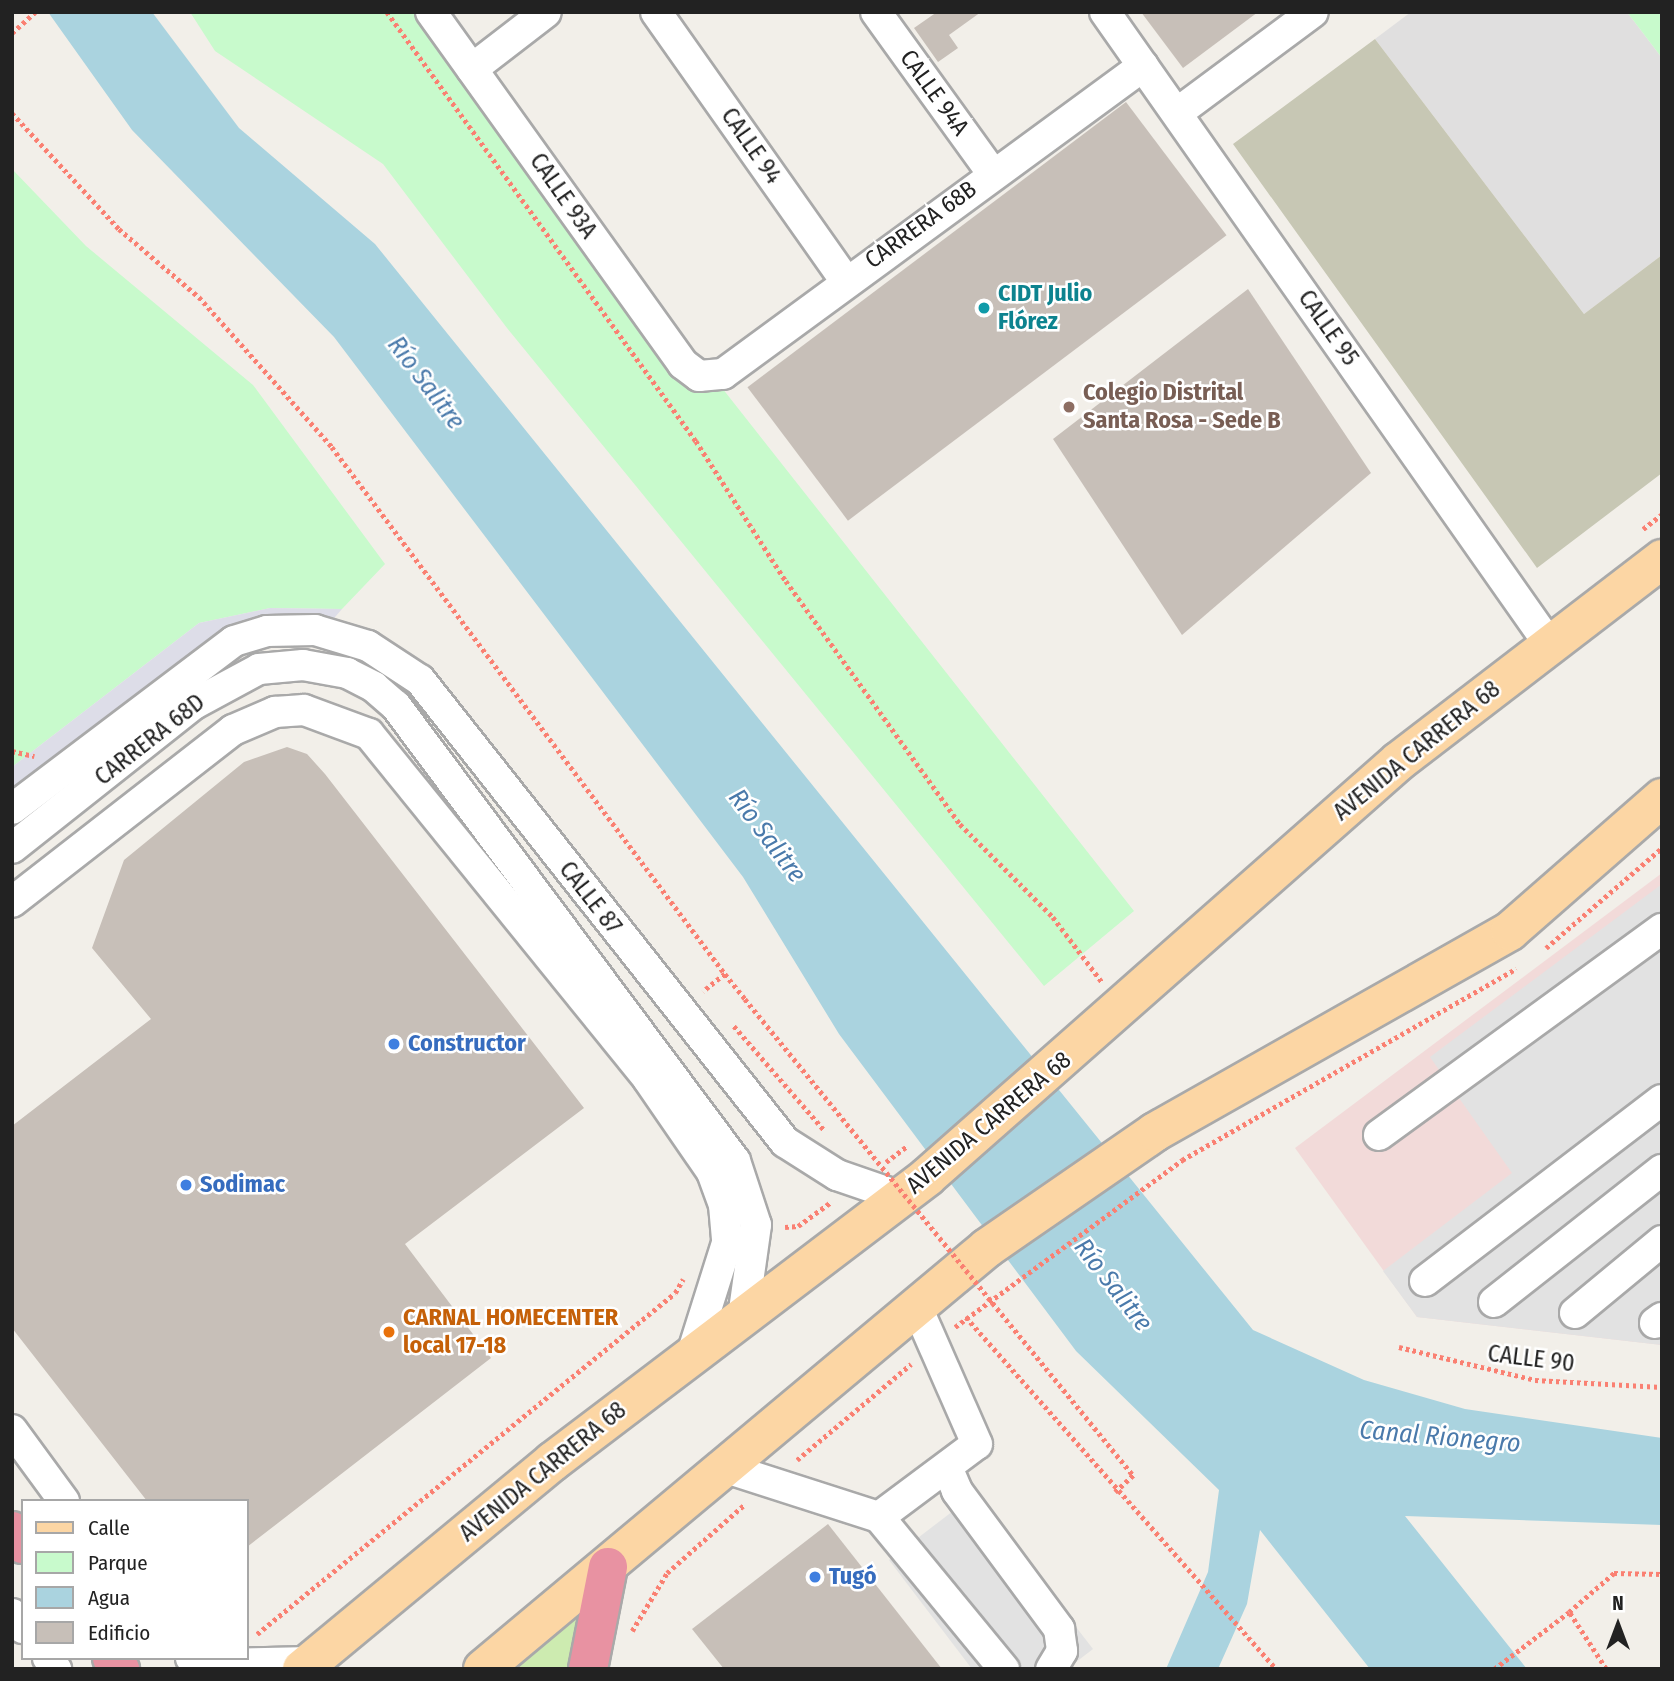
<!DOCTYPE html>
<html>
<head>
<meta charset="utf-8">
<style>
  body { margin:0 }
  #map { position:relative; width:1674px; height:1681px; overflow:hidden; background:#f2efe9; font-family:"Fira Sans Condensed",sans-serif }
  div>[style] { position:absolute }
  .residential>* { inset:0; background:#e0dfdf }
  .commercial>* { inset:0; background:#f2dad9 }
  .construction>* { inset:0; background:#c7c7b4 }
  .grass>* { inset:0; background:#cdebb0 }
  .park>* { inset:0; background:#c8facc }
  .parking>* { inset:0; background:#e2e2e2 }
  .plaza>* { inset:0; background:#dddde8 }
  .water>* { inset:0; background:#aad3df }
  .building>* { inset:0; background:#c7bfb8; transform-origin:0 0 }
  .path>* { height:4.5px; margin-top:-2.25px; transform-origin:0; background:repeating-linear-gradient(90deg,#fa8072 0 3.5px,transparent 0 7px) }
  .roads { filter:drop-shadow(2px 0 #a9a9a9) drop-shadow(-2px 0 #a9a9a9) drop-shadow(0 2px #a9a9a9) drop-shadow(0 -2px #a9a9a9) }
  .minor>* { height:30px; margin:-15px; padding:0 15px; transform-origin:15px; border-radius:15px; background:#fff }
  .major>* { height:38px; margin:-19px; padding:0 19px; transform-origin:19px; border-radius:19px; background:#fcd6a4 }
  .highway>* { height:38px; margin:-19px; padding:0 19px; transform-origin:19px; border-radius:19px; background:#e892a2 }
  .path-bridge>* { height:4.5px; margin-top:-2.25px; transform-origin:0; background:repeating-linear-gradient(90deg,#fa8072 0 3.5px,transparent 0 7px) }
  .dots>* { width:19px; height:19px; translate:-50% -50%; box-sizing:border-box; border:4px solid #fff; border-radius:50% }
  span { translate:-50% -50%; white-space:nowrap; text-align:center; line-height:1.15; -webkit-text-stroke:5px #fff; paint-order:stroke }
  .street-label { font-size:24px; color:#222 }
  .culture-label { font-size:24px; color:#0d838f; font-weight:700 }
  .left { translate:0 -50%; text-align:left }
  .education-label { font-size:24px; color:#785e54; font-weight:700 }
  .shop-label { font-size:24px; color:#366cbe; font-weight:700 }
  .food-label { font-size:24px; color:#c56008; font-weight:700 }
  .water-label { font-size:26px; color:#4a7aab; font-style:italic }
  .frame { position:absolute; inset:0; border:14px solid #222; pointer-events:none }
  .legend { position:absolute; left:21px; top:1499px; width:228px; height:161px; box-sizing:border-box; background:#fff; border:2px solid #a7a7a7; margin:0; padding:9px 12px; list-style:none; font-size:21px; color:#222 }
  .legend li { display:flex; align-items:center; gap:14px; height:35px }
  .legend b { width:35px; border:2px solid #a7a7a7 }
  .north { position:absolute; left:1583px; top:1590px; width:70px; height:70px; -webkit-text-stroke:5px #fff; paint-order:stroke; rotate:0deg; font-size:19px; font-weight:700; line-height:28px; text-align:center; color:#222 }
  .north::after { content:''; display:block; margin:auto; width:24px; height:32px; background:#222; clip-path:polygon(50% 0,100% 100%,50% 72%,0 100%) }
</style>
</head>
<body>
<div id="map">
  <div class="residential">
    <div style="clip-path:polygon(1411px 12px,1627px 12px,1662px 58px,1662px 255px,1584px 314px,1375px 39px)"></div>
  </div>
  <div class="commercial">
    <div style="clip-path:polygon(1662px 873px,1662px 1345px,1417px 1317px,1295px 1148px)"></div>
  </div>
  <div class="construction">
    <div style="clip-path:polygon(1375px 39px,1584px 314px,1662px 255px,1662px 473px,1537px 568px,1233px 144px)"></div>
  </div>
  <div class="grass">
    <div style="clip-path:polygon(588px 1604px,578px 1669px,510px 1669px)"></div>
  </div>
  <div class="park">
    <div style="clip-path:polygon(190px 12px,426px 12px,1134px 911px,1044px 986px,507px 328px,383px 164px,215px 51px)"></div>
    <div style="clip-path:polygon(1627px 12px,1662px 12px,1662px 58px)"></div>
    <div style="clip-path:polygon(12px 169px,86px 246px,253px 385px,385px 564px,342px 609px,270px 608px,199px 623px,12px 767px)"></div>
  </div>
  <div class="parking">
    <div style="clip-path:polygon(1662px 884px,1662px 1345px,1417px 1317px,1383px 1271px,1512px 1173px,1430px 1057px)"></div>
    <div style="clip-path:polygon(974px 1495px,1093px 1649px,1067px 1669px,972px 1669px,889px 1560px)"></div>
  </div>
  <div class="plaza">
    <div style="clip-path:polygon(270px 608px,342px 609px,329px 624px,228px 630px,207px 641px,12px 792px,12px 767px,199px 623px)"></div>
  </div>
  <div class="water">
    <div style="clip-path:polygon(48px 12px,152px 12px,239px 128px,375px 244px,1253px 1330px,1364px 1380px,1465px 1409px,1662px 1438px,1662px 1525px,1405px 1516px,1527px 1669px,1370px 1669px,1260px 1530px,1247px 1604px,1218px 1669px,1166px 1669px,1208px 1572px,1219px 1490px,1076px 1351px,839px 1034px,743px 877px,334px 337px,132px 130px)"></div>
  </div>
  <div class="building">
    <div style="clip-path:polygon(937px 12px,981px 12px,949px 35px,958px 48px,938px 62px,914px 28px)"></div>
    <div style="clip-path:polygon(1141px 12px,1258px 12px,1183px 68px)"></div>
    <div style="left:1126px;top:102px;width:167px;height:474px;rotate:53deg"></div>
    <div style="clip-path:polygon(1248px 289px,1371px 473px,1182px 635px,1053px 439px)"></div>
    <div style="clip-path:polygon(287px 747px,307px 754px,325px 774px,584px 1108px,405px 1244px,491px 1358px,247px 1547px,247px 1501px,147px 1501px,12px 1328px,12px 1126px,151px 1019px,92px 948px,124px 860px,244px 762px)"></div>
    <div style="clip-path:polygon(828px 1524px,942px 1669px,724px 1669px,692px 1629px)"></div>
  </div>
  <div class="path">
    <div style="left:387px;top:12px;width:529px;rotate:54.24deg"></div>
    <div style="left:696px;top:441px;width:166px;rotate:57.3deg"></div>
    <div style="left:786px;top:581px;width:299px;rotate:54.4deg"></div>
    <div style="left:960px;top:824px;width:132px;rotate:45deg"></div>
    <div style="left:1053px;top:917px;width:81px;rotate:53deg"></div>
    <div style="left:12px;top:33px;width:31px;rotate:-42deg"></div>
    <div style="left:12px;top:113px;width:158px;rotate:47.3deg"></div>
    <div style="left:119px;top:229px;width:105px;rotate:40.4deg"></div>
    <div style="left:199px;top:297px;width:200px;rotate:48.4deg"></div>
    <div style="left:332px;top:447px;width:657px;rotate:53.29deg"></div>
    <div style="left:725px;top:974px;width:28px;rotate:141deg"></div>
    <div style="left:1643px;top:529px;width:24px;rotate:-38deg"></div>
    <div style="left:12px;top:751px;width:23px;rotate:13deg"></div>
    <div style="left:1546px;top:948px;width:153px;rotate:-40.8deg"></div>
    <div style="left:725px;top:974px;width:32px;rotate:51deg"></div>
    <div style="left:734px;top:1026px;width:139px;rotate:49.1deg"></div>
    <div style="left:886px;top:1162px;width:26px;rotate:-37deg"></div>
    <div style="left:785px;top:1227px;width:13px;rotate:-4deg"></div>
    <div style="left:798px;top:1226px;width:41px;rotate:-36deg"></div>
    <div style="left:966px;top:1317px;width:469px;rotate:48.6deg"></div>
    <div style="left:955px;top:1327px;width:282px;rotate:-36.3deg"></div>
    <div style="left:1182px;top:1160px;width:385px;rotate:-29.8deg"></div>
    <div style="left:1399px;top:1347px;width:140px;rotate:13.6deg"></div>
    <div style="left:1535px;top:1380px;width:127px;rotate:3.2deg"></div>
    <div style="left:797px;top:1460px;width:149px;rotate:-40.1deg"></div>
    <div style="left:1115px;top:1492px;width:25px;rotate:-43deg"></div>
    <div style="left:632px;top:1631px;width:68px;rotate:-58.9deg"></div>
    <div style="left:667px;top:1573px;width:104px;rotate:-41.5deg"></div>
    <div style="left:257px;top:1634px;width:539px;rotate:-39.21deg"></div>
    <div style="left:675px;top:1293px;width:16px;rotate:-60deg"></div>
    <div style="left:1494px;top:1669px;width:94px;rotate:-37.2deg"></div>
    <div style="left:1606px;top:1669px;width:68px;rotate:-123deg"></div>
    <div style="left:1569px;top:1612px;width:60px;rotate:-40.9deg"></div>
    <div style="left:1614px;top:1573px;width:48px;rotate:1.2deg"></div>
  </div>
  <div class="roads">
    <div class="minor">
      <div style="left:431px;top:12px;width:433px;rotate:54.4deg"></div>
      <div style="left:683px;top:364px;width:20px;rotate:37deg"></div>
      <div style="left:699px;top:376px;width:24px;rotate:-5deg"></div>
      <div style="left:723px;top:374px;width:521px;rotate:-36.25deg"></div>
      <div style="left:656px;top:12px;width:328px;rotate:54.8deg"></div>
      <div style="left:876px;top:12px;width:198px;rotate:54.2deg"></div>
      <div style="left:1105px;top:12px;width:772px;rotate:54.91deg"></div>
      <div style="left:472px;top:69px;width:93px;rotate:-37.6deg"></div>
      <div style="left:1177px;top:113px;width:169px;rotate:-36.6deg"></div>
      <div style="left:12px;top:809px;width:278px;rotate:-37.1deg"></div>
      <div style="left:234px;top:641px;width:34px;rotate:-17deg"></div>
      <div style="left:267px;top:631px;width:48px;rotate:-1.2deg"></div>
      <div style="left:315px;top:630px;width:55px;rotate:16.8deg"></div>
      <div style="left:368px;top:646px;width:62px;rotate:33.2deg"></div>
      <div style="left:420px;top:680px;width:589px;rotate:51.69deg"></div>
      <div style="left:785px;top:1142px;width:62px;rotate:32.4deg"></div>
      <div style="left:837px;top:1175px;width:68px;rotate:19deg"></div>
      <div style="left:12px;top:848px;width:232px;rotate:-38.4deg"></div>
      <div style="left:194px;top:704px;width:74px;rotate:-28.3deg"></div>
      <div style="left:259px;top:669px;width:44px;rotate:-5.2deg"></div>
      <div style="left:303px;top:665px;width:45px;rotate:10.3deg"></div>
      <div style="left:347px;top:673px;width:30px;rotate:27deg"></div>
      <div style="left:374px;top:687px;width:29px;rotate:41deg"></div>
      <div style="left:396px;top:706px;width:567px;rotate:53.31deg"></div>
      <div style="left:735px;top:1161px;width:67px;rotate:71.8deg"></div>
      <div style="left:756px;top:1225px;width:94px;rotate:98deg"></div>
      <div style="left:12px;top:902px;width:280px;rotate:-37.9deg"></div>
      <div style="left:233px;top:730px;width:46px;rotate:-23.2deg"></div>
      <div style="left:275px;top:712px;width:29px;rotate:-4deg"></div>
      <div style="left:304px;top:710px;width:69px;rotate:20.3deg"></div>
      <div style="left:369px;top:734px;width:444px;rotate:51deg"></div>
      <div style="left:648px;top:1079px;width:113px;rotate:55.5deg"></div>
      <div style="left:712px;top:1172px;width:35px;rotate:70deg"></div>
      <div style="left:724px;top:1205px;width:38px;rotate:85deg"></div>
      <div style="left:727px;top:1243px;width:120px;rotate:107.5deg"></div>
      <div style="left:1379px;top:1135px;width:350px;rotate:-36.1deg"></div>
      <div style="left:1425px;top:1281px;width:298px;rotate:-37.4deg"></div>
      <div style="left:1494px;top:1302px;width:214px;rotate:-38.2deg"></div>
      <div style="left:1575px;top:1313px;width:113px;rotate:-39.6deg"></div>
      <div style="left:1655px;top:1323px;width:9px;rotate:-36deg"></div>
      <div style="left:12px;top:1430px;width:88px;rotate:53.8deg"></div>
      <div style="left:947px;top:1467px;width:26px;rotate:67deg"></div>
      <div style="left:957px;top:1491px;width:172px;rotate:53.5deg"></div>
      <div style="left:1059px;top:1629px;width:22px;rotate:82deg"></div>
      <div style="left:1062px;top:1651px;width:21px;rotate:121deg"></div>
      <div style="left:726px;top:1468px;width:161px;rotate:17.8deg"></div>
      <div style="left:879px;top:1517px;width:122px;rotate:-36.7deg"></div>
      <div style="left:977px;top:1444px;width:150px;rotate:-113.7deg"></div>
      <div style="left:879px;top:1517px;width:197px;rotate:50.6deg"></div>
      <div style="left:12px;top:1614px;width:18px;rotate:52deg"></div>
      <div style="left:48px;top:1658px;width:14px;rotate:54deg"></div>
      <div style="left:191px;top:1658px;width:30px;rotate:12deg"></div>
      <div style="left:220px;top:1664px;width:91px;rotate:-1.3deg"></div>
    </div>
    <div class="major">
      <div style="left:302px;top:1669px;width:325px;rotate:-39.6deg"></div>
      <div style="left:552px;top:1462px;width:471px;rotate:-37.2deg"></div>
      <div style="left:927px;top:1177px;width:629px;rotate:-41.39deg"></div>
      <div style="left:1399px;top:761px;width:332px;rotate:-37.5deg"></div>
      <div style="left:483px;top:1669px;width:657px;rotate:-39.87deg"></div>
      <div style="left:987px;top:1248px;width:204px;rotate:-34.6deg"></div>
      <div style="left:1155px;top:1132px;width:408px;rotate:-29.5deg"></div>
      <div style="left:1510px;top:931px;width:202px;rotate:-41.2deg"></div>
    </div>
    <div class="highway">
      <div style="left:12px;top:1531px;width:17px;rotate:50deg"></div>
      <div style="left:112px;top:1658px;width:14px;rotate:54deg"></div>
      <div style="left:588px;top:1669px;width:104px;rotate:-78.9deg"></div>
    </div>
  </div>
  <div class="path-bridge">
    <div style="left:745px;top:999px;width:614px;rotate:50.82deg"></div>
  </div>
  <div class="dots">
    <div style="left:984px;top:308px;background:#0f9aa8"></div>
    <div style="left:1069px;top:407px;background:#8d6e63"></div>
    <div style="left:394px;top:1044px;background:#3f7fe0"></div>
    <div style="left:186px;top:1185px;background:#3f7fe0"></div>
    <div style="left:389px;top:1332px;background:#e8710a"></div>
    <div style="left:815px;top:1577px;background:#3f7fe0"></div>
  </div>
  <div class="street-label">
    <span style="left:934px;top:93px;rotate:54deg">CALLE 94A</span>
    <span style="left:751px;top:146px;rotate:55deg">CALLE 94</span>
    <span style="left:563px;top:196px;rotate:55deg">CALLE 93A</span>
    <span style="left:921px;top:225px;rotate:-36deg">CARRERA 68B</span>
    <span style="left:1328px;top:328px;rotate:55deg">CALLE 95</span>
    <span style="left:150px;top:740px;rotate:-38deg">CARRERA 68D</span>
    <span style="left:1417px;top:751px;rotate:-39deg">AVENIDA CARRERA 68</span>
    <span style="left:590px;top:898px;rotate:52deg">CALLE 87</span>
    <span style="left:989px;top:1123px;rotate:-40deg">AVENIDA CARRERA 68</span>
    <span style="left:1531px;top:1359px;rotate:7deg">CALLE 90</span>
    <span style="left:543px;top:1472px;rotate:-39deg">AVENIDA CARRERA 68</span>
  </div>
  <div class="culture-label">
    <span class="left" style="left:998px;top:308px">CIDT Julio<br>Flórez</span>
  </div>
  <div class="education-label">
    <span class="left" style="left:1083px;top:407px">Colegio Distrital<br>Santa Rosa - Sede B</span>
  </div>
  <div class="shop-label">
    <span class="left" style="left:408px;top:1044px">Constructor</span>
    <span class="left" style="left:200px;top:1185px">Sodimac</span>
    <span class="left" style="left:829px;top:1577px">Tugó</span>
  </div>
  <div class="food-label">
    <span class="left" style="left:403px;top:1332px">CARNAL HOMECENTER<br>local 17-18</span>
  </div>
  <div class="water-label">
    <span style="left:426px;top:383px;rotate:53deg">Río Salitre</span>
    <span style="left:767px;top:836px;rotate:53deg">Río Salitre</span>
    <span style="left:1113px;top:1285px;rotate:52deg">Río Salitre</span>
    <span style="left:1440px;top:1437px;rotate:5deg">Canal Rionegro</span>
  </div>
  <div class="frame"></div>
  <ul class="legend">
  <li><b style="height:9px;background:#fcd6a4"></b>Calle</li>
  <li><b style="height:19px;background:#c8facc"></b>Parque</li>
  <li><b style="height:19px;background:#aad3df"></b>Agua</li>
  <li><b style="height:19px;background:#c7bfb8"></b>Edificio</li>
  </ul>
  <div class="north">N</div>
</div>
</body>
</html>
